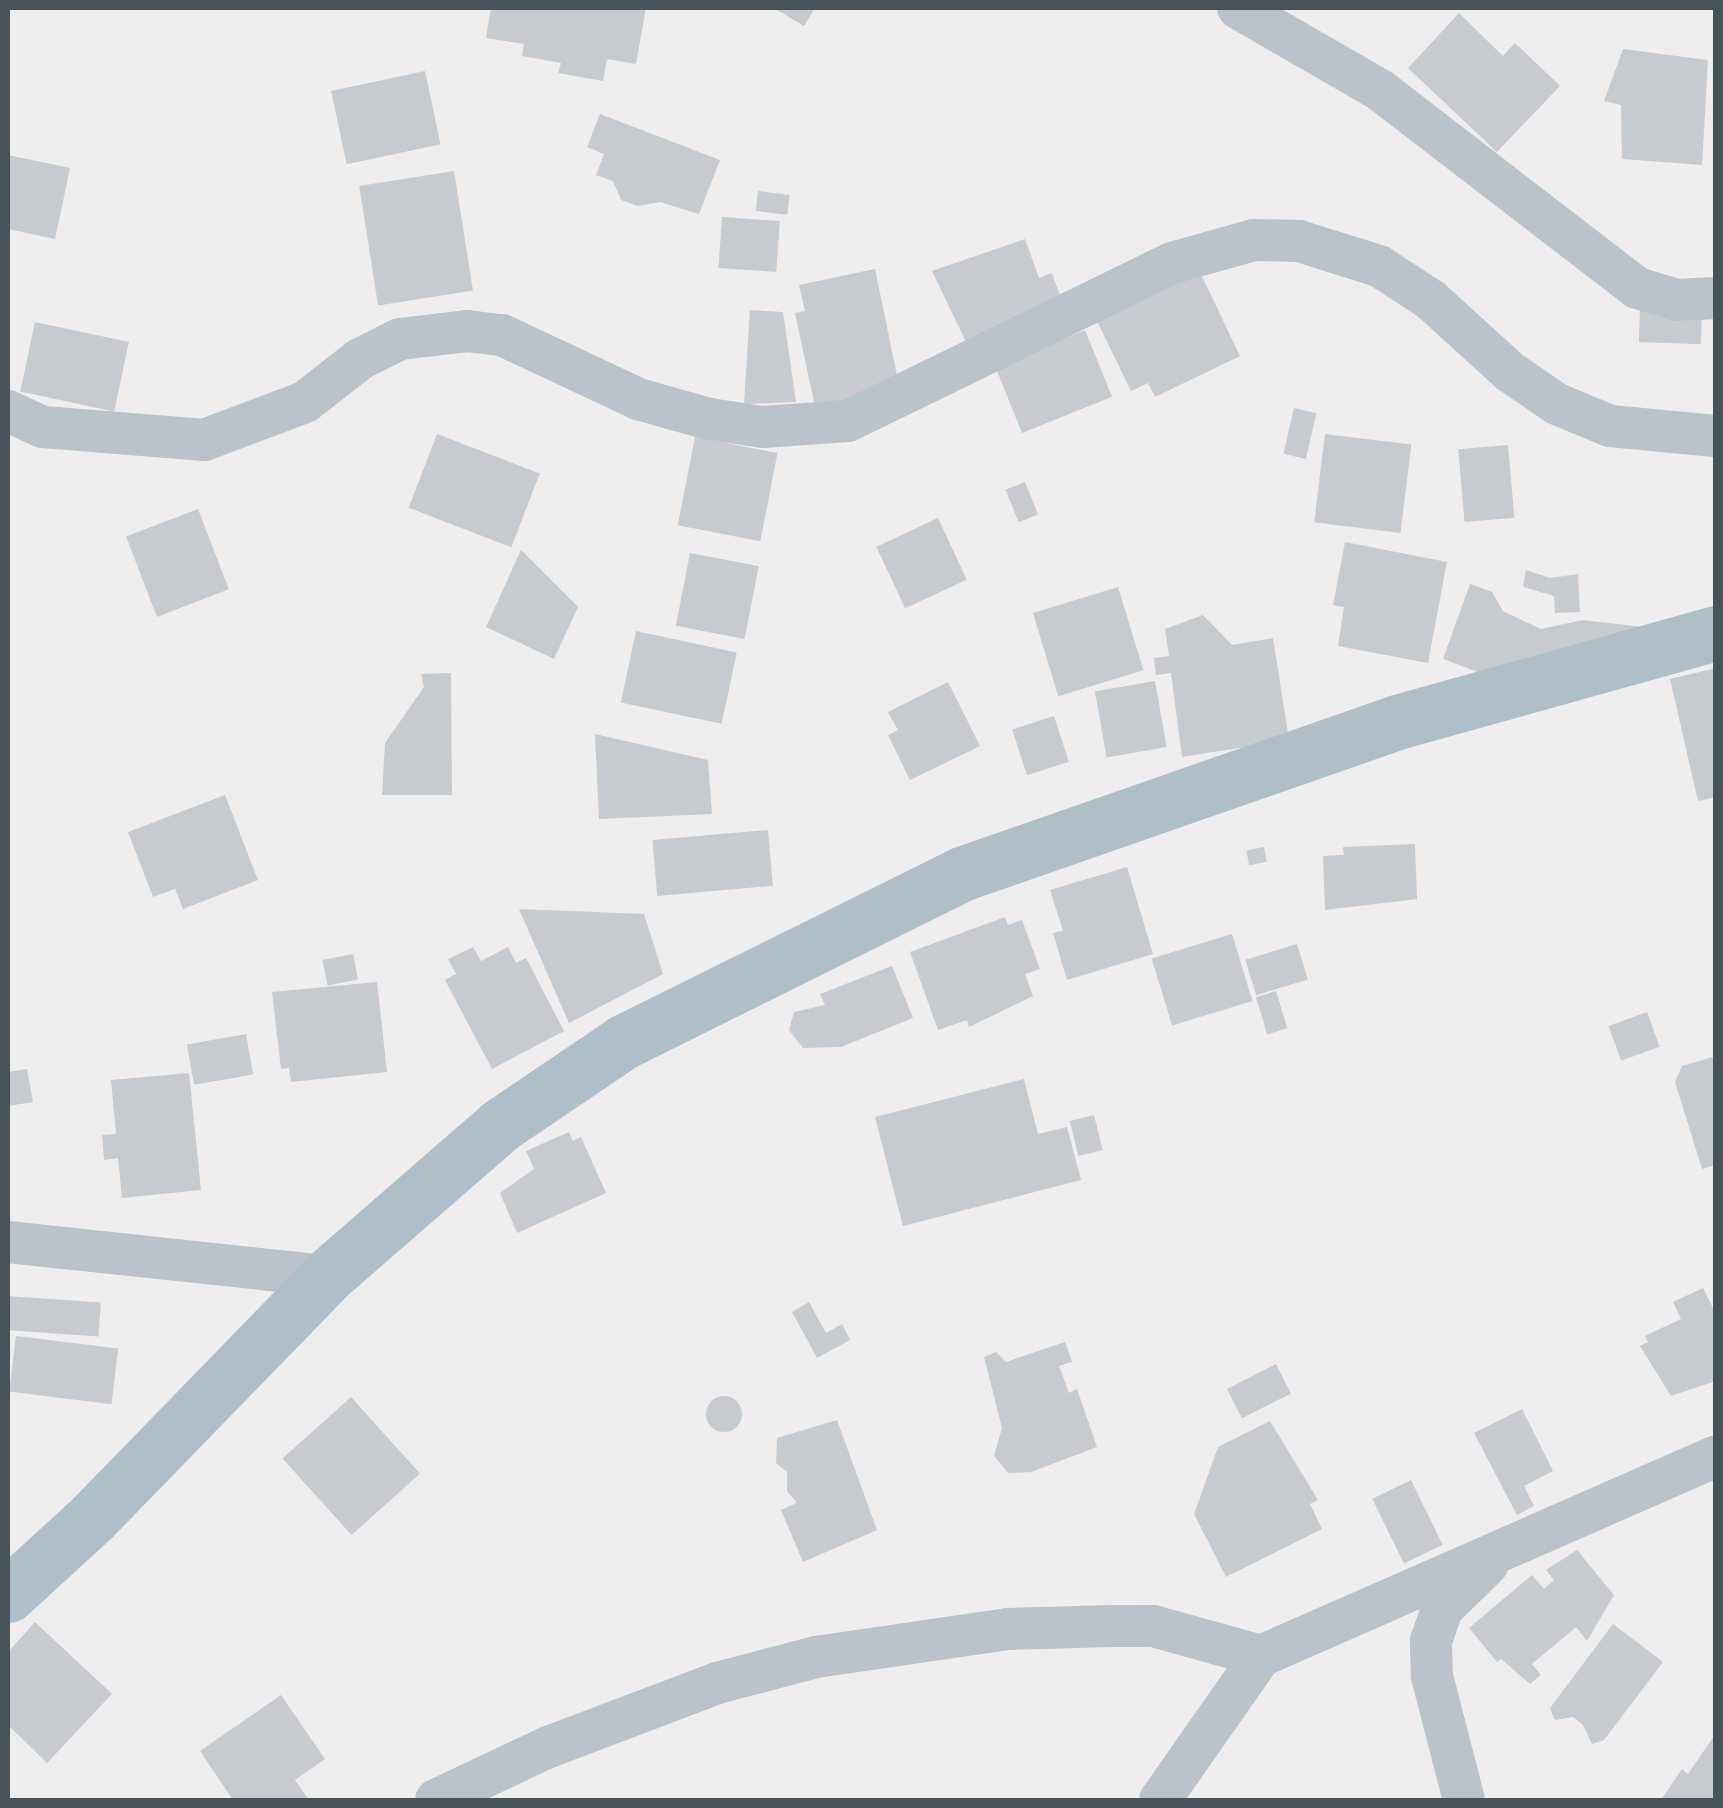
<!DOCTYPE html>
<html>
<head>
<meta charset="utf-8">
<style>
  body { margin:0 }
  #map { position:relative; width:1723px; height:1808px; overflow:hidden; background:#efeded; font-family:"Public Sans",sans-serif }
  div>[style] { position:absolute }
  .building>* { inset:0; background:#c7cbcf; transform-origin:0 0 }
  .round { border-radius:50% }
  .minor>* { height:42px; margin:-21px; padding:0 21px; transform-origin:21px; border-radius:21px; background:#b9c3c9 }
  .major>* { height:55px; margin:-27.5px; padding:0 27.5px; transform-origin:27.5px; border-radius:27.5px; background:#aebfca }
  span { translate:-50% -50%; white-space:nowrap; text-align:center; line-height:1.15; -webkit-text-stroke:10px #fff; paint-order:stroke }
  .frame { position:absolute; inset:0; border:10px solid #475259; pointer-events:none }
</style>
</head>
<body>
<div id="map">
  <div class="building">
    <div style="clip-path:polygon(491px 8px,646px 8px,636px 64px,607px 59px,603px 81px,558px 73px,561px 63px,522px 56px,524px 44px,486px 38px)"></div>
    <div style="clip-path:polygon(774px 8px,815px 8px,804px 26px)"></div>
    <div style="clip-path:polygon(1459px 13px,1503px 56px,1515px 43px,1560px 86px,1497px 152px,1408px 68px)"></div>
    <div style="clip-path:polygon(1623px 49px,1708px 60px,1702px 165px,1622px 159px,1621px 105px,1604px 101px)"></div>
    <div style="left:425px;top:71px;width:75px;height:96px;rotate:78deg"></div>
    <div style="clip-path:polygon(600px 114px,720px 160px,699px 214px,660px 202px,638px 206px,621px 200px,613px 181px,596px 175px,604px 154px,587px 147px)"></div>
    <div style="clip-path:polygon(8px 155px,70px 168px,55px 239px,8px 229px)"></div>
    <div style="left:454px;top:171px;width:121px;height:96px;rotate:81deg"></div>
    <div style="left:758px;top:191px;width:32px;height:20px;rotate:7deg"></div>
    <div style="left:722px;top:217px;width:58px;height:51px;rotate:4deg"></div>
    <div style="clip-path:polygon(1025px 239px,1039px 278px,1052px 273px,1065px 310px,967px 344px,932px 271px)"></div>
    <div style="clip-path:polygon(875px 269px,900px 390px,815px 407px,795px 313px,805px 311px,799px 285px)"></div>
    <div style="clip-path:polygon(1199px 270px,1240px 356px,1155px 397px,1148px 383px,1131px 391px,1096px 319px)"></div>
    <div style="clip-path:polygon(750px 310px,783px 312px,796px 402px,744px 404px)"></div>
    <div style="left:1640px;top:310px;width:62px;height:32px;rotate:2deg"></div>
    <div style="left:35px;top:322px;width:96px;height:71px;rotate:12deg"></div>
    <div style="left:1085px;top:330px;width:72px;height:97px;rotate:68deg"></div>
    <div style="left:1294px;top:408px;width:23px;height:47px;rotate:13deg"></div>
    <div style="left:437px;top:434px;width:110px;height:79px;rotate:21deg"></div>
    <div style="left:1325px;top:434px;width:87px;height:89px;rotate:7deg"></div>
    <div style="left:695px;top:437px;width:84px;height:90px;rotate:11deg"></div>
    <div style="left:1508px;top:445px;width:73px;height:50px;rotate:85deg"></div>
    <div style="left:1025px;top:482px;width:35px;height:21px;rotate:68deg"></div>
    <div style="left:198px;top:509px;width:86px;height:77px;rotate:69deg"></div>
    <div style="left:938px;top:518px;width:68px;height:68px;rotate:65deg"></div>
    <div style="clip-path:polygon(1345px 542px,1447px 562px,1428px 663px,1338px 646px,1344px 607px,1333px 605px)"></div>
    <div style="clip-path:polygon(521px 550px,578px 607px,554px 659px,486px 627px)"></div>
    <div style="left:690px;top:553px;width:70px;height:74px;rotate:11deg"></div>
    <div style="clip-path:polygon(1526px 570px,1550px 578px,1578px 574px,1580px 612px,1555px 613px,1554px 596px,1523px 587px)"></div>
    <div style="clip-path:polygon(1470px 584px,1492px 592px,1503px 611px,1541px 629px,1583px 620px,1660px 629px,1497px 679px,1443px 659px)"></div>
    <div style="left:1118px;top:587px;width:87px;height:89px;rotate:73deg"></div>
    <div style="clip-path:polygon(1203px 615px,1232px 645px,1273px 638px,1289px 740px,1182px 757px,1171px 673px,1156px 675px,1154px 658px,1169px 656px,1165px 629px)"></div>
    <div style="left:636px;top:631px;width:103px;height:73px;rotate:12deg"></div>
    <div style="clip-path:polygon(1716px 668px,1716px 797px,1698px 801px,1670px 679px)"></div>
    <div style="clip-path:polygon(451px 673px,452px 795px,382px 795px,385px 743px,424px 687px,421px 674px)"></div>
    <div style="left:1155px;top:681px;width:67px;height:61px;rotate:80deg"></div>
    <div style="clip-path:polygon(948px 682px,980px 746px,910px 780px,888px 735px,898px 730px,888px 712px)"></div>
    <div style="left:1054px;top:716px;width:48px;height:44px;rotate:72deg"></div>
    <div style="clip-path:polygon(595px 734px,708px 760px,712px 814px,599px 819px)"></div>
    <div style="clip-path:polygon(225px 795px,258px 880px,183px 909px,175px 889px,153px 897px,128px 832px)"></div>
    <div style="left:768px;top:830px;width:56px;height:116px;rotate:85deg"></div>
    <div style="clip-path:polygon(1415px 844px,1417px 899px,1325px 910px,1323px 856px,1344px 855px,1343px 847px)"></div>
    <div style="left:1264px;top:847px;width:15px;height:18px;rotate:79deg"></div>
    <div style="clip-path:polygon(1127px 867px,1153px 954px,1067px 980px,1053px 933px,1063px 931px,1050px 890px)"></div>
    <div style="clip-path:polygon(519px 909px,644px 914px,663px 974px,569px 1023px)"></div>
    <div style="clip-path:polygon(1005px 917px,1008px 925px,1022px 920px,1040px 969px,1025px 974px,1033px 996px,969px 1027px,967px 1020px,938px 1030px,910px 952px)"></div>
    <div style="left:1232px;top:934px;width:70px;height:84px;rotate:73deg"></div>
    <div style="left:1297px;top:944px;width:37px;height:54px;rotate:73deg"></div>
    <div style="clip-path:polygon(473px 947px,481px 961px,508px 947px,516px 963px,526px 958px,564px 1031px,492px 1069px,445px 980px,456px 974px,448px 959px)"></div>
    <div style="left:353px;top:954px;width:26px;height:31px;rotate:79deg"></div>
    <div style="clip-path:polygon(892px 966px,913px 1018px,841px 1047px,803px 1048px,789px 1030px,794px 1012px,825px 1005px,820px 994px)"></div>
    <div style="clip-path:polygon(377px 982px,387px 1072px,291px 1082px,289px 1068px,281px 1069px,272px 992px)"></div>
    <div style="left:1276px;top:991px;width:39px;height:21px;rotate:73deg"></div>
    <div style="left:1647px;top:1012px;width:37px;height:41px;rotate:70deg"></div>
    <div style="left:246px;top:1034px;width:41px;height:60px;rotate:80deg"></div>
    <div style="clip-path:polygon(1716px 1056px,1716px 1165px,1702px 1169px,1675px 1082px,1682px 1066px)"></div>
    <div style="clip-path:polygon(27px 1069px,33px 1102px,8px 1106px,8px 1072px)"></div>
    <div style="clip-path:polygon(189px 1073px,201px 1190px,122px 1198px,118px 1158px,104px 1160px,102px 1135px,116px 1134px,111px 1080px)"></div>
    <div style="clip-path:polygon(1024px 1079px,1038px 1134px,1067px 1127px,1081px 1180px,903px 1226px,875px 1117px)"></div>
    <div style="left:1094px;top:1115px;width:36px;height:25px;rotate:76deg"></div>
    <div style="clip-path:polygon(569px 1132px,573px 1141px,581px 1137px,606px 1193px,517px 1233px,500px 1193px,534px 1169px,526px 1151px)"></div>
    <div style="clip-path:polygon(1703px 1288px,1716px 1314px,1716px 1381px,1671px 1396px,1640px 1346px,1648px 1342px,1645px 1336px,1681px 1319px,1673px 1302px)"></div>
    <div style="left:8px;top:1296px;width:93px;height:34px;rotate:4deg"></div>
    <div style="clip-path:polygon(809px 1302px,826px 1333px,842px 1324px,850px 1340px,817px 1358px,792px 1312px)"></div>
    <div style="left:16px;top:1336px;width:103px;height:56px;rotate:7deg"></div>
    <div style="clip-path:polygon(1065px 1342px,1072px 1362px,1059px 1366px,1069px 1393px,1077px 1389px,1097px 1447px,1031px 1472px,1008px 1473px,994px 1456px,1002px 1428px,984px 1357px,996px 1352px,1006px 1362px)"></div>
    <div style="left:1276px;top:1364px;width:33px;height:55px;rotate:63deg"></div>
    <div class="round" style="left:706px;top:1396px;width:36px;height:36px"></div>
    <div style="left:351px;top:1397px;width:103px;height:92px;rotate:48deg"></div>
    <div style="clip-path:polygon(1522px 1409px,1553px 1471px,1524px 1486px,1534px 1506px,1517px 1515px,1474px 1433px)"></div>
    <div style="clip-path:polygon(837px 1420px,877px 1530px,803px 1562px,781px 1510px,797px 1503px,787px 1491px,787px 1472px,776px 1463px,777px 1438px)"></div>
    <div style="clip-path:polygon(1270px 1421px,1318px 1500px,1310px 1504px,1322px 1529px,1226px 1577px,1194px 1514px,1218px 1447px)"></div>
    <div style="left:1411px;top:1480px;width:72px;height:43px;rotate:64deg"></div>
    <div style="clip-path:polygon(1577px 1550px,1614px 1595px,1587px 1641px,1576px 1627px,1532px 1664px,1541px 1675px,1530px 1684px,1501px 1659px,1497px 1662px,1469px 1628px,1532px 1575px,1544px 1589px,1554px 1580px,1546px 1570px)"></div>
    <div style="clip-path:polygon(35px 1622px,112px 1694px,47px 1763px,8px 1725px,8px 1652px)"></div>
    <div style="clip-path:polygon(1613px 1624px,1663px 1662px,1604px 1740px,1592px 1744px,1583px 1725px,1573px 1717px,1555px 1720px,1550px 1708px)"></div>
    <div style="clip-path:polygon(281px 1695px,325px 1759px,295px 1780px,309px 1800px,233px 1800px,200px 1751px)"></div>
    <div style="clip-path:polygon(1716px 1733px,1716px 1800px,1661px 1800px,1682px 1769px,1688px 1774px)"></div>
  </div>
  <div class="minor">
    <div style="left:1238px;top:8px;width:164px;rotate:30deg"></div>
    <div style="left:1380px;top:90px;width:324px;rotate:37.6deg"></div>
    <div style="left:1637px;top:288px;width:42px;rotate:16.7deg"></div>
    <div style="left:1677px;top:300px;width:39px;rotate:-3deg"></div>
    <div style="left:8px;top:411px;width:38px;rotate:25deg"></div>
    <div style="left:43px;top:427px;width:162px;rotate:4.6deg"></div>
    <div style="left:204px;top:440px;width:108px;rotate:-20.6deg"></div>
    <div style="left:305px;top:402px;width:70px;rotate:-38deg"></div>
    <div style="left:360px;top:359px;width:45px;rotate:-26.6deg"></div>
    <div style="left:400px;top:339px;width:67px;rotate:-6.8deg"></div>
    <div style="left:467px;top:331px;width:35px;rotate:7deg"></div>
    <div style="left:502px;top:335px;width:150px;rotate:25.2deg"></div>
    <div style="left:638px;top:399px;width:74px;rotate:15.7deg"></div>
    <div style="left:709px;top:419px;width:55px;rotate:8.4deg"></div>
    <div style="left:763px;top:427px;width:85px;rotate:-4deg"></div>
    <div style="left:848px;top:421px;width:360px;rotate:-26deg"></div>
    <div style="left:1172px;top:263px;width:85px;rotate:-15.7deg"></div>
    <div style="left:1254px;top:240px;width:45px;rotate:1.3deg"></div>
    <div style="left:1299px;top:241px;width:84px;rotate:17.4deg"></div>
    <div style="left:1379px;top:266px;width:62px;rotate:33.2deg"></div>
    <div style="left:1431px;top:300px;width:107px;rotate:42.3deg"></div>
    <div style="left:1510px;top:372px;width:57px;rotate:34.2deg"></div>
    <div style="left:1557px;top:404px;width:57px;rotate:22.5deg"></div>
    <div style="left:1610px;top:426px;width:106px;rotate:5.4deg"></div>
    <div style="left:8px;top:1242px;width:321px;rotate:6.1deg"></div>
    <div style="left:436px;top:1800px;width:122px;rotate:-25.3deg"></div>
    <div style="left:546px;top:1748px;width:183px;rotate:-20.8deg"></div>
    <div style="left:717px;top:1683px;width:102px;rotate:-14.7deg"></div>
    <div style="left:816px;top:1657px;width:194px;rotate:-8.3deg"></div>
    <div style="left:1008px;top:1629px;width:103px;rotate:-1.7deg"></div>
    <div style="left:1111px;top:1626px;width:42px"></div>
    <div style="left:1153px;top:1626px;width:112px;rotate:15.5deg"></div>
    <div style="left:1261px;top:1656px;width:497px;rotate:-23.7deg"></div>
    <div style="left:1160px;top:1800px;width:176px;rotate:-55deg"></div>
    <div style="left:1464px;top:1800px;width:128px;rotate:-104.5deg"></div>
    <div style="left:1432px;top:1676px;width:35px;rotate:-92deg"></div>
    <div style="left:1431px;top:1641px;width:34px;rotate:-71deg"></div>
    <div style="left:1442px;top:1609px;width:64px;rotate:-44.4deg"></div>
  </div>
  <div class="major">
    <div style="left:8px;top:1595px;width:115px;rotate:-42.5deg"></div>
    <div style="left:93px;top:1517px;width:336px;rotate:-45.8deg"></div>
    <div style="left:327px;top:1276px;width:232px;rotate:-41deg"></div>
    <div style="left:502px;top:1124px;width:146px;rotate:-34.1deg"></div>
    <div style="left:623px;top:1042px;width:377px;rotate:-26.4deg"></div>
    <div style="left:961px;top:874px;width:462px;rotate:-19.2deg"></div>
    <div style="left:1397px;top:722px;width:331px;rotate:-15.6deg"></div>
  </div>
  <div class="frame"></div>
</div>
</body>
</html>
